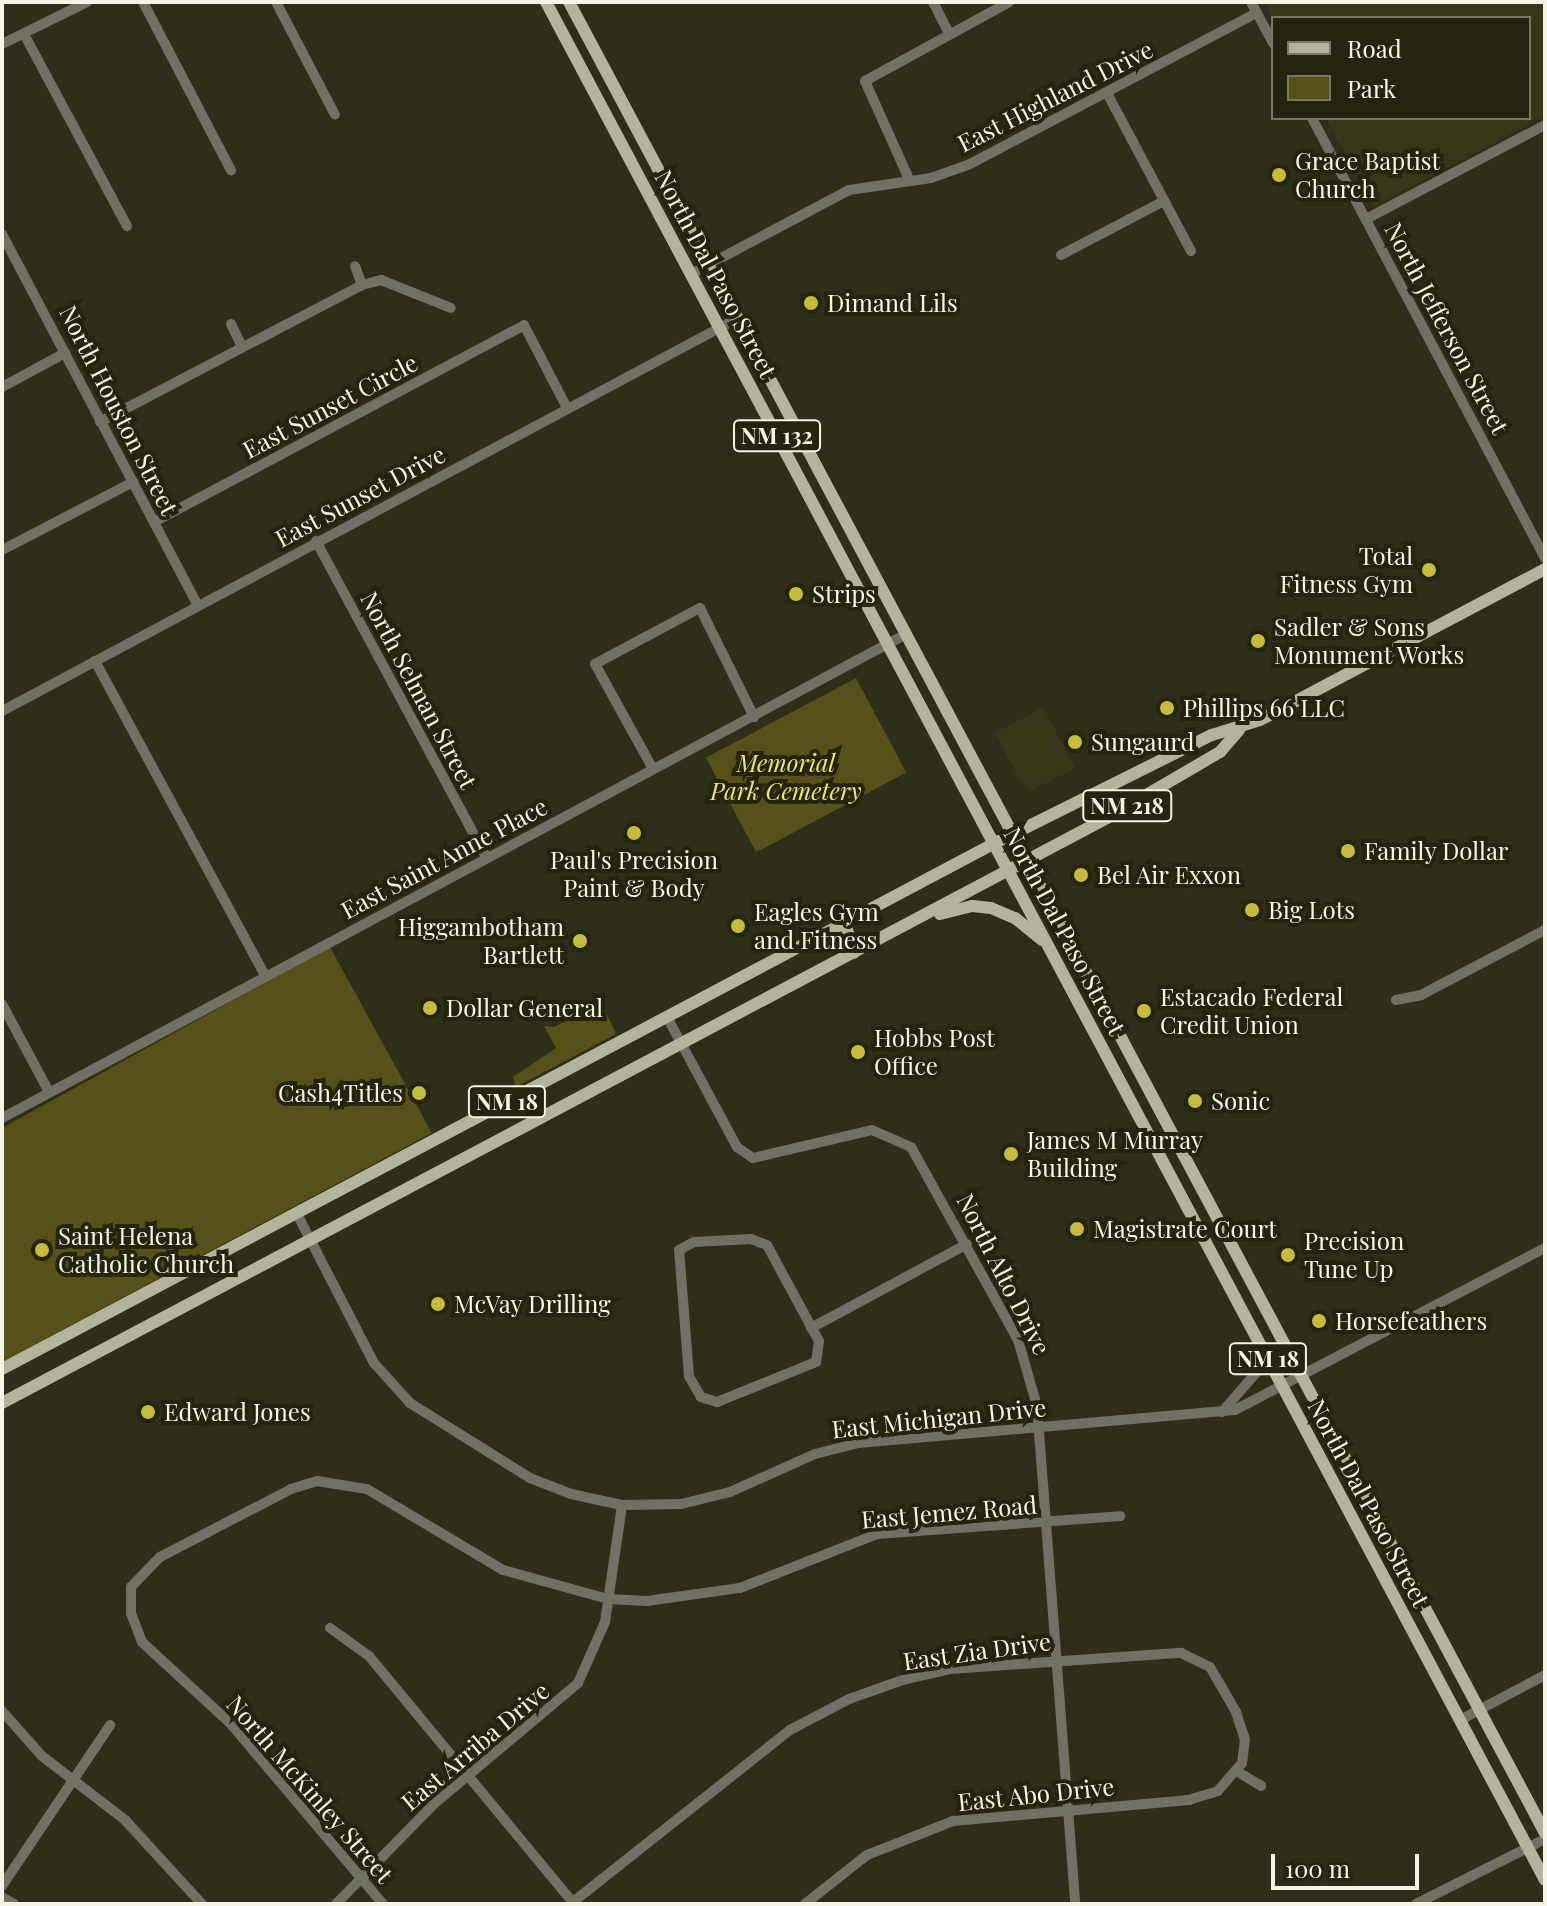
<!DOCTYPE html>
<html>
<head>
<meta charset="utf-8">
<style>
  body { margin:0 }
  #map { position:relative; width:1547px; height:1906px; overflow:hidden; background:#2f2e18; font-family:"Playfair Display",serif }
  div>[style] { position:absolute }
  .built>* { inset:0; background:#383618 }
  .green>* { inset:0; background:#555119; transform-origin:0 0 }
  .minor>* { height:10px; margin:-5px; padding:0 5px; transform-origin:5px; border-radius:5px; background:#707065 }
  .major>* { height:12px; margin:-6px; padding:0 6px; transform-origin:6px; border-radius:6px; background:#b4b39c }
  .dots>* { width:22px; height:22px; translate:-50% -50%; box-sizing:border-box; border:4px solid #25240e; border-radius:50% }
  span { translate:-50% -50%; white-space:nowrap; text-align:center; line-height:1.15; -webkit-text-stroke:8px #25240e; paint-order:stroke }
  .shield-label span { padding:2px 6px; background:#25240e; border:2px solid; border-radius:6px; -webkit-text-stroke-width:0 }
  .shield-label { font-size:22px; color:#f5f4e6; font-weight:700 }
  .street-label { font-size:24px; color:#f5f4e6 }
  .poi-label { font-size:24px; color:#f5f4e6 }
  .left { translate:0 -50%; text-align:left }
  .right { translate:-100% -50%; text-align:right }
  .park-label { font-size:24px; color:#ede473; font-style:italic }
  .frame { position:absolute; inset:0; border:4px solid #f5f4e6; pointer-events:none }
  .legend { position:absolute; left:1271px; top:16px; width:260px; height:104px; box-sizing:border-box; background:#25240e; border:2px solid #787764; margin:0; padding:10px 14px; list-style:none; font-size:24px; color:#f5f4e6 }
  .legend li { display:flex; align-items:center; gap:16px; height:40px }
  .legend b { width:40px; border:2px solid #787764 }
  .scale { position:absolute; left:1271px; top:1854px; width:148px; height:36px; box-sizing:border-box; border:4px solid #f5f4e6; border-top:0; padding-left:10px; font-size:24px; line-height:28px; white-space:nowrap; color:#f5f4e6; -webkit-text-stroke:6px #25240e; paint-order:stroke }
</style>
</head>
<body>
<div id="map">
  <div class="built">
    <div style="clip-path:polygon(1264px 2px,1545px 2px,1545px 116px,1374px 206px,1326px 118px,1529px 118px,1529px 18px,1273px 19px)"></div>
    <div style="clip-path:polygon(1043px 707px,1075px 768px,1032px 790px,1019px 779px,995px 733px)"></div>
  </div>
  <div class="green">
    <div style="left:856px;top:678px;width:107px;height:170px;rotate:62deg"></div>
    <div style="clip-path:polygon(330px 947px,432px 1133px,2px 1362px,2px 1128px)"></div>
    <div style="clip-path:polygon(601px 1002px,616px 1034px,516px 1087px,513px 1077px,556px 1048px,544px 1026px,554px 1027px)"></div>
  </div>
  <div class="minor">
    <div style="left:143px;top:2px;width:190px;rotate:62.4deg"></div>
    <div style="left:276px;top:2px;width:127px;rotate:62.4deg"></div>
    <div style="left:933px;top:2px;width:36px;rotate:63deg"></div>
    <div style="left:1251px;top:2px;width:47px;rotate:61.8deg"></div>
    <div style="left:24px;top:34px;width:218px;rotate:61.8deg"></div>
    <div style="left:2px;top:44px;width:95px;rotate:-26.3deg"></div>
    <div style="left:1107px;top:93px;width:179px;rotate:62deg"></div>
    <div style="left:1312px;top:118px;width:498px;rotate:62.1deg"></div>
    <div style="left:909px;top:179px;width:107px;rotate:-114.2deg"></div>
    <div style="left:865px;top:81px;width:164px;rotate:-28.7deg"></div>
    <div style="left:1366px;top:219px;width:202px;rotate:-27.7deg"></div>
    <div style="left:2px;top:234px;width:420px;rotate:62.2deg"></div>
    <div style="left:1061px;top:255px;width:116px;rotate:-27.7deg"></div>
    <div style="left:691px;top:274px;width:179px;rotate:-28deg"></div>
    <div style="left:849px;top:190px;width:83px;rotate:-8.3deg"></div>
    <div style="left:931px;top:178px;width:41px;rotate:-19.7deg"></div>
    <div style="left:970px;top:164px;width:324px;rotate:-27.8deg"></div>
    <div style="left:362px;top:285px;width:20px;rotate:-15deg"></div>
    <div style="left:381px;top:280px;width:75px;rotate:21.8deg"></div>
    <div style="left:231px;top:324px;width:25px;rotate:64deg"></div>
    <div style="left:2px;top:387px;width:72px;rotate:-28.4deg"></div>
    <div style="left:100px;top:422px;width:296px;rotate:-27.6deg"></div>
    <div style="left:362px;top:285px;width:20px;rotate:-110deg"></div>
    <div style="left:154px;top:522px;width:419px;rotate:-28deg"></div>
    <div style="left:524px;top:325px;width:93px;rotate:62.6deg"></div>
    <div style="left:316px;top:541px;width:360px;rotate:61.7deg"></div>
    <div style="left:2px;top:550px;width:148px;rotate:-27.4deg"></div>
    <div style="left:95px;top:661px;width:358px;rotate:61.6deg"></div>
    <div style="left:2px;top:711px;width:834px;rotate:-28.1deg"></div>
    <div style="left:653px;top:769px;width:120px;rotate:-118.9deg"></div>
    <div style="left:595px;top:664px;width:119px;rotate:-28.1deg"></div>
    <div style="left:700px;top:608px;width:122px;rotate:63.6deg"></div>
    <div style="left:1396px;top:1000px;width:25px;rotate:-11deg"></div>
    <div style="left:1421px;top:995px;width:140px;rotate:-27.7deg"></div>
    <div style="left:2px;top:1004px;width:100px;rotate:61.9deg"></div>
    <div style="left:667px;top:1017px;width:148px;rotate:61.7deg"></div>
    <div style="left:737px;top:1147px;width:19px;rotate:35deg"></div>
    <div style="left:753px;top:1158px;width:122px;rotate:-13.2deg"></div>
    <div style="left:872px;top:1130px;width:43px;rotate:23.6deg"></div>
    <div style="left:911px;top:1147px;width:221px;rotate:61deg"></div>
    <div style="left:1018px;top:1340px;width:69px;rotate:73.9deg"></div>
    <div style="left:1037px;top:1406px;width:499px;rotate:85.6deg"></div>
    <div style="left:2px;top:1118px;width:1025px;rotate:-28.16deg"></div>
    <div style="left:297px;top:1214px;width:168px;rotate:62.7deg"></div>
    <div style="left:374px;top:1363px;width:54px;rotate:48deg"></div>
    <div style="left:410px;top:1403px;width:142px;rotate:32deg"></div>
    <div style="left:530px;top:1478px;width:44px;rotate:21.3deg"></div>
    <div style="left:571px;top:1494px;width:52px;rotate:12.2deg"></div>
    <div style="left:622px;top:1505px;width:59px;rotate:-1deg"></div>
    <div style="left:681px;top:1504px;width:50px;rotate:-13.8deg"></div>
    <div style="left:730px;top:1492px;width:93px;rotate:-24.1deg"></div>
    <div style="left:815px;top:1454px;width:44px;rotate:-14.3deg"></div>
    <div style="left:858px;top:1443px;width:378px;rotate:-5deg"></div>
    <div style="left:1235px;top:1410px;width:350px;rotate:-27.6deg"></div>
    <div style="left:751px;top:1239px;width:17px;rotate:21deg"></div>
    <div style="left:767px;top:1245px;width:109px;rotate:61.6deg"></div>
    <div style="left:819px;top:1341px;width:21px;rotate:98deg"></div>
    <div style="left:816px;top:1362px;width:107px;rotate:158deg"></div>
    <div style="left:717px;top:1402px;width:17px;rotate:-163deg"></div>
    <div style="left:701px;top:1397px;width:24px;rotate:-120deg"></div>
    <div style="left:689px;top:1376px;width:126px;rotate:-94.5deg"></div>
    <div style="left:679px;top:1250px;width:17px;rotate:-28deg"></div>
    <div style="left:694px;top:1242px;width:57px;rotate:-3deg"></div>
    <div style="left:811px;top:1328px;width:177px;rotate:-28.3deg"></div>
    <div style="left:1222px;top:1412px;width:52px;rotate:-48.9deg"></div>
    <div style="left:1256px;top:1373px;width:28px;rotate:-82deg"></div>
    <div style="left:330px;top:1628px;width:48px;rotate:35.7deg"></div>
    <div style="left:369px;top:1656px;width:322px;rotate:50.4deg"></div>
    <div style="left:2px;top:1711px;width:60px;rotate:48.4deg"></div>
    <div style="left:42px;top:1756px;width:105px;rotate:37.6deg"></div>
    <div style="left:125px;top:1820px;width:114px;rotate:47.5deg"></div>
    <div style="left:1460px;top:1720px;width:96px;rotate:-27.9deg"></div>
    <div style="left:1238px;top:1772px;width:27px;rotate:31deg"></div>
    <div style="left:2px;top:1886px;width:194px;rotate:-56.1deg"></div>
    <div style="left:2px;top:1897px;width:14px;rotate:30deg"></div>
    <div style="left:573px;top:1902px;width:277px;rotate:-38.4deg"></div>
    <div style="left:790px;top:1730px;width:67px;rotate:-27.7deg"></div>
    <div style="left:849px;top:1699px;width:57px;rotate:-19.4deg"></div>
    <div style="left:903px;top:1680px;width:48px;rotate:-13.2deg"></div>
    <div style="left:950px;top:1669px;width:232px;rotate:-4deg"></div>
    <div style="left:1181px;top:1653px;width:32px;rotate:26deg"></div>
    <div style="left:1210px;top:1667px;width:52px;rotate:60deg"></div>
    <div style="left:1236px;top:1712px;width:28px;rotate:72deg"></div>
    <div style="left:1245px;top:1739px;width:24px;rotate:97deg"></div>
    <div style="left:1242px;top:1763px;width:37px;rotate:131deg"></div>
    <div style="left:1218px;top:1791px;width:30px;rotate:163deg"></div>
    <div style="left:1189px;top:1800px;width:237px;rotate:174.9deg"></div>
    <div style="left:953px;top:1821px;width:92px;rotate:158.4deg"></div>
    <div style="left:867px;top:1855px;width:79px;rotate:141.7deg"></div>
    <div style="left:336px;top:1904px;width:140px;rotate:-45.6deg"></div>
    <div style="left:434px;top:1804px;width:188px;rotate:-40deg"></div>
    <div style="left:578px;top:1683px;width:67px;rotate:-66.1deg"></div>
    <div style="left:605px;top:1622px;width:118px;rotate:-81.7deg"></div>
    <div style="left:383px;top:1904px;width:237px;rotate:-130.2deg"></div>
    <div style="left:230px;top:1723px;width:120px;rotate:-137.4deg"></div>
    <div style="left:142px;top:1642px;width:31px;rotate:-111deg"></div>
    <div style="left:131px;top:1613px;width:26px;rotate:-90deg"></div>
    <div style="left:131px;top:1587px;width:42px;rotate:-46deg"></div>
    <div style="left:160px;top:1557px;width:148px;rotate:-27.4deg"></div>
    <div style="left:291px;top:1489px;width:27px;rotate:-17deg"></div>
    <div style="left:317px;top:1481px;width:51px;rotate:9.1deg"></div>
    <div style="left:367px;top:1489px;width:158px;rotate:30.8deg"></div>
    <div style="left:503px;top:1570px;width:109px;rotate:15.4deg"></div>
    <div style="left:608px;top:1599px;width:39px;rotate:3deg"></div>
    <div style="left:647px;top:1601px;width:94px;rotate:-8deg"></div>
    <div style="left:740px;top:1588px;width:147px;rotate:-21.5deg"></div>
    <div style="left:877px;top:1534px;width:244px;rotate:-4.2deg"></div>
    <div style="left:1416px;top:1904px;width:144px;rotate:-26.7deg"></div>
  </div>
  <div class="major">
    <div style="left:546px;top:2px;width:2127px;rotate:61.99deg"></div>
    <div style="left:569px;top:2px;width:2075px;rotate:61.94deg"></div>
    <div style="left:940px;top:914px;width:33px;rotate:-14deg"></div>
    <div style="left:972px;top:906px;width:19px;rotate:6deg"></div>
    <div style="left:991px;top:908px;width:26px;rotate:23deg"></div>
    <div style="left:1015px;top:918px;width:35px;rotate:39deg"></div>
    <div style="left:845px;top:923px;width:31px;rotate:73deg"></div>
    <div style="left:2px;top:1369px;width:1121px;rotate:-27.91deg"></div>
    <div style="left:993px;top:844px;width:245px;rotate:-26.5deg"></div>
    <div style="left:1212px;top:735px;width:50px;rotate:-17.4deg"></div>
    <div style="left:1260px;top:720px;width:323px;rotate:-27.9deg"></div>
    <div style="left:2px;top:1403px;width:1250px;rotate:-27.9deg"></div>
    <div style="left:1107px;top:818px;width:131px;rotate:-30.3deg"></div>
    <div style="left:1220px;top:752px;width:29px;rotate:-49deg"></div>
  </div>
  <div class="dots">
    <div style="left:1279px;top:175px;background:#c6bc3c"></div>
    <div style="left:811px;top:303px;background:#c6bc3c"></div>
    <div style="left:1429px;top:570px;background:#c6bc3c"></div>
    <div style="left:796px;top:594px;background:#c6bc3c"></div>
    <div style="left:1258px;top:641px;background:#c6bc3c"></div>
    <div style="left:1167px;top:708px;background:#c6bc3c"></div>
    <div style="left:1075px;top:742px;background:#c6bc3c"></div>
    <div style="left:634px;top:833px;background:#c6bc3c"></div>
    <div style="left:1348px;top:851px;background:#c6bc3c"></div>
    <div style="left:1081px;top:875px;background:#c6bc3c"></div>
    <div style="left:1252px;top:910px;background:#c6bc3c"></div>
    <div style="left:738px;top:926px;background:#c6bc3c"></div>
    <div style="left:580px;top:941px;background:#c6bc3c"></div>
    <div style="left:430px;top:1008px;background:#c6bc3c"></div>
    <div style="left:1144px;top:1011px;background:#c6bc3c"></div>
    <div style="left:858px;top:1052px;background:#c6bc3c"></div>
    <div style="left:419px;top:1093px;background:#c6bc3c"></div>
    <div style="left:1195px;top:1101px;background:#c6bc3c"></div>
    <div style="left:1011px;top:1154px;background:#c6bc3c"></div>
    <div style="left:1077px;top:1229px;background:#c6bc3c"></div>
    <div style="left:42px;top:1250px;background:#c6bc3c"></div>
    <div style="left:1288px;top:1255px;background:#c6bc3c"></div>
    <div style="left:438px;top:1304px;background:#c6bc3c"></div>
    <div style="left:1319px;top:1321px;background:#c6bc3c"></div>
    <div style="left:148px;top:1412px;background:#c6bc3c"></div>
  </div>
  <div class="shield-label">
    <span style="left:777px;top:436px">NM 132</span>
    <span style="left:1127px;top:806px">NM 218</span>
    <span style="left:507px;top:1102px">NM 18</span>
    <span style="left:1268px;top:1359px">NM 18</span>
  </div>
  <div class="street-label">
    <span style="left:1055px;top:96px;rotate:-27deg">East Highland Drive</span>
    <span style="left:716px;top:274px;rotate:62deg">North Dal Paso Street</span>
    <span style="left:1447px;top:328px;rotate:62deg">North Jefferson Street</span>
    <span style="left:330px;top:406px;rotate:-28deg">East Sunset Circle</span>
    <span style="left:119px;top:410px;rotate:63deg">North Houston Street</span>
    <span style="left:360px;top:496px;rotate:-28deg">East Sunset Drive</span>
    <span style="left:419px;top:690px;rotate:62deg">North Selman Street</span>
    <span style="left:444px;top:858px;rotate:-28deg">East Saint Anne Place</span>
    <span style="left:1065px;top:931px;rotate:62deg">North Dal Paso Street</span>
    <span style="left:1004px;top:1274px;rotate:63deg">North Alto Drive</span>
    <span style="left:939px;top:1418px;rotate:-6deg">East Michigan Drive</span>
    <span style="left:1369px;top:1503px;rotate:62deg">North Dal Paso Street</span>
    <span style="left:949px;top:1512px;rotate:-5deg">East Jemez Road</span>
    <span style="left:977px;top:1651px;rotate:-8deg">East Zia Drive</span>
    <span style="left:475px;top:1746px;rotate:-40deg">East Arriba Drive</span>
    <span style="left:310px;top:1789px;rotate:49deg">North McKinley Street</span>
    <span style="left:1036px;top:1794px;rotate:-6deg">East Abo Drive</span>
  </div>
  <div class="poi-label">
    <span class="left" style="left:1295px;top:175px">Grace Baptist<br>Church</span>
    <span class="left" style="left:827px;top:303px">Dimand Lils</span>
    <span class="right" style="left:1413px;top:570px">Total<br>Fitness Gym</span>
    <span class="left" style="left:812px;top:594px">Strips</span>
    <span class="left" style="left:1274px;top:641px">Sadler &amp; Sons<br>Monument Works</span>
    <span class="left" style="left:1183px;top:708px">Phillips 66 LLC</span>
    <span class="left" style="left:1091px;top:742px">Sungaurd</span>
    <span class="left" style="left:1364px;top:851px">Family Dollar</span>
    <span style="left:634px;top:874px">Paul's Precision<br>Paint &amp; Body</span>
    <span class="left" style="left:1097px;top:875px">Bel Air Exxon</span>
    <span class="left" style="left:1268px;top:910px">Big Lots</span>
    <span class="left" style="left:754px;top:926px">Eagles Gym<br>and Fitness</span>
    <span class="right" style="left:564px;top:941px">Higgambotham<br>Bartlett</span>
    <span class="left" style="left:1160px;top:1011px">Estacado Federal<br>Credit Union</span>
    <span class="left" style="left:446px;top:1008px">Dollar General</span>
    <span class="left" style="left:874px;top:1052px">Hobbs Post<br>Office</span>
    <span class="right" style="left:403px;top:1093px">Cash4Titles</span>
    <span class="left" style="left:1211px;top:1101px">Sonic</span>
    <span class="left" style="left:1027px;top:1154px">James M Murray<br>Building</span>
    <span class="left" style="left:1093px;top:1229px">Magistrate Court</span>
    <span class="left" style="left:58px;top:1250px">Saint Helena<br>Catholic Church</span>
    <span class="left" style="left:1304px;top:1255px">Precision<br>Tune Up</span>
    <span class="left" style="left:454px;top:1304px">McVay Drilling</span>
    <span class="left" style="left:1335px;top:1321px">Horsefeathers</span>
    <span class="left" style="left:164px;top:1412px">Edward Jones</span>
  </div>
  <div class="park-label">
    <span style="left:786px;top:777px">Memorial<br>Park Cemetery</span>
  </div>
  <div class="frame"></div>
  <ul class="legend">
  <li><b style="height:10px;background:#b4b39c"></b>Road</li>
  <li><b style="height:22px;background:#555119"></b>Park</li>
  </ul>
  <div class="scale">100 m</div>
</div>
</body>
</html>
